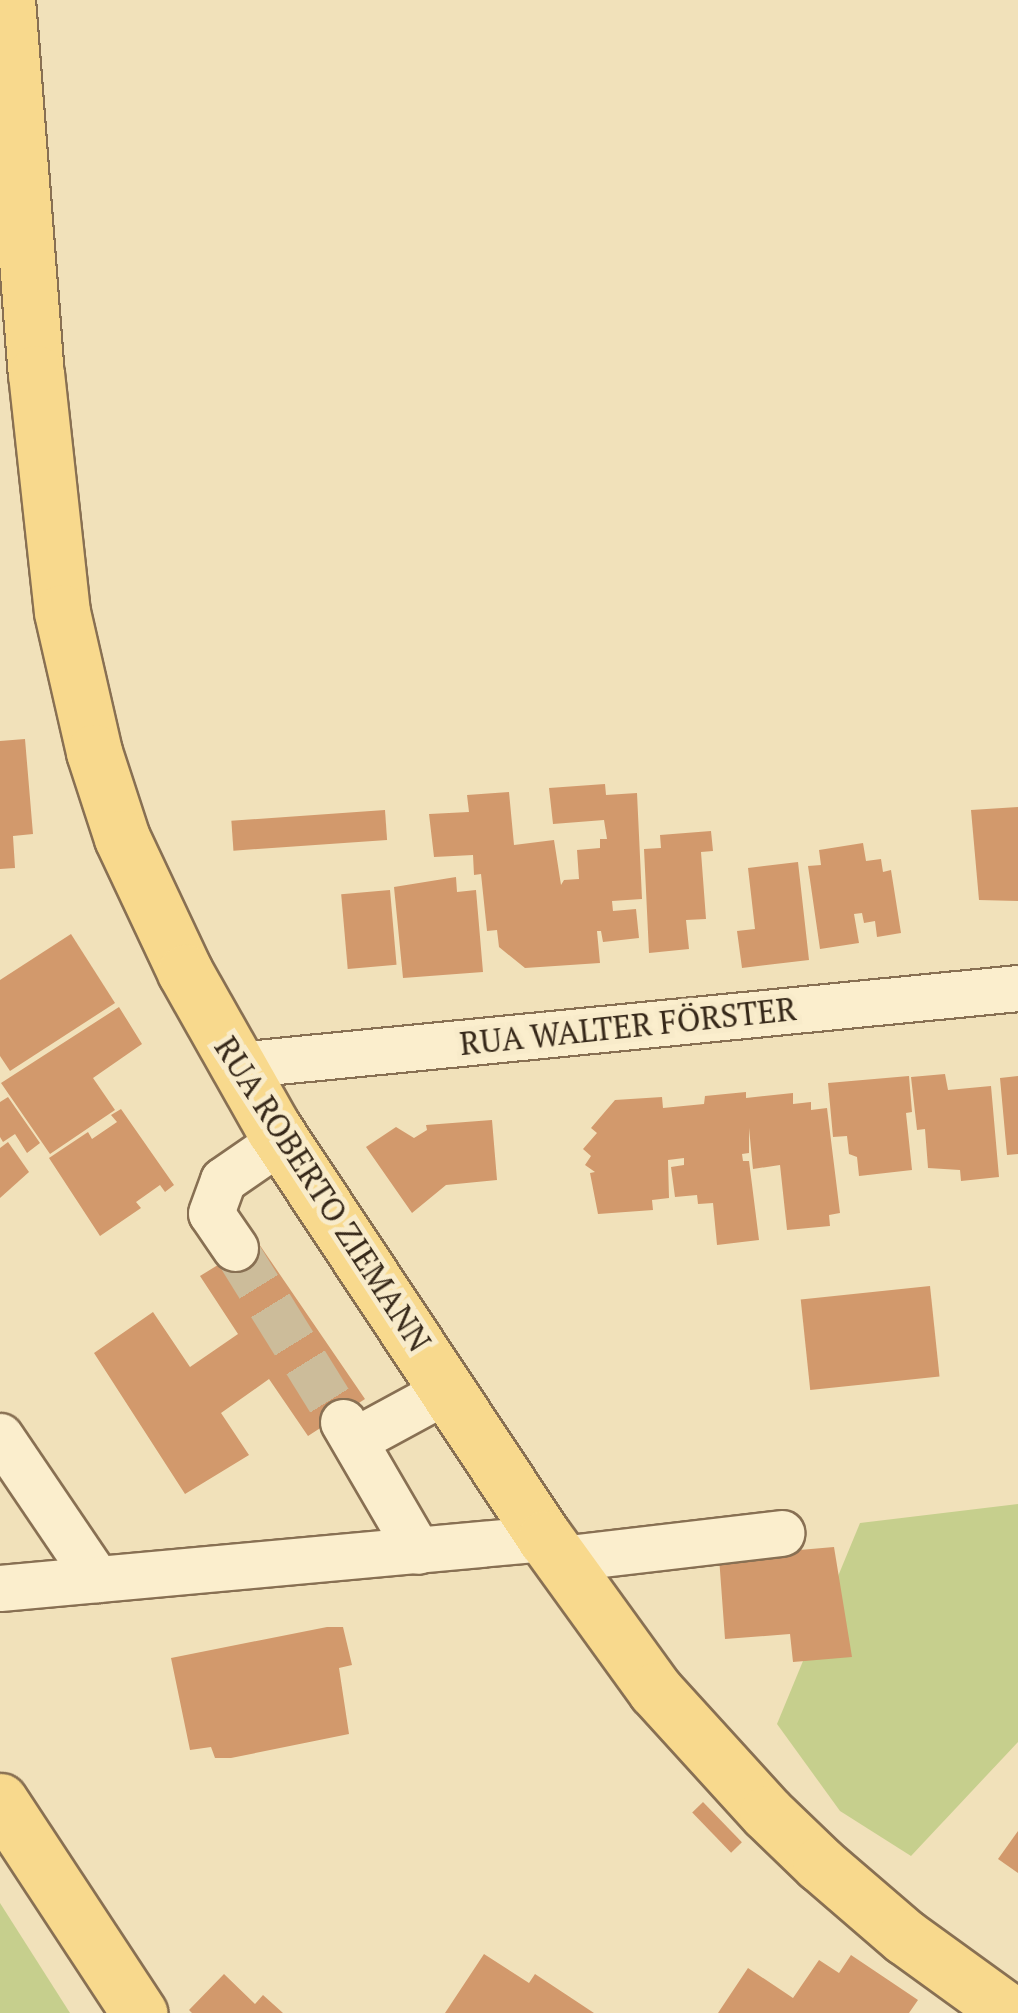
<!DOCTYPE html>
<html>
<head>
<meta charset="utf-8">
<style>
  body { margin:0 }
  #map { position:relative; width:1018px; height:2013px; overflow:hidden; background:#f1e1ba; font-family:"PT Serif",serif }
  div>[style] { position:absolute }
  .green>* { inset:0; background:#c6cf8d }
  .building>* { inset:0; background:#d2996c; transform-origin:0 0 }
  .minor-tunnel>* { height:45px; margin-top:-22.5px; transform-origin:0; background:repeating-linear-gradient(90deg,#ccbc9a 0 45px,transparent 0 67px) }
  .roads { filter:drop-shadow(2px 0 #887053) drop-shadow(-2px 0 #887053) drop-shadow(0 2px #887053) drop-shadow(0 -2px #887053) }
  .minor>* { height:45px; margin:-22.5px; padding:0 22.5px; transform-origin:22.5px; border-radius:22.5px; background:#fbeecd }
  .major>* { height:55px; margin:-27.5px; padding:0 27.5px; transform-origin:27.5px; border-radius:27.5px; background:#f8d98d }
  span { translate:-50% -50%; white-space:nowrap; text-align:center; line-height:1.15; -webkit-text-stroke:10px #f8ebca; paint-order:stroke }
  .street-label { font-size:32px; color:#362819 }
</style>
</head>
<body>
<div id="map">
  <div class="green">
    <div style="clip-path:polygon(1018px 1504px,1018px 1742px,911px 1856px,840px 1811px,777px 1724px,860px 1523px)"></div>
    <div style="clip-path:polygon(0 1903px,70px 2013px,0 2013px)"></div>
  </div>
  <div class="building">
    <div style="clip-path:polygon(25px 739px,33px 834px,13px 836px,15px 868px,0 869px,0 741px)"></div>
    <div style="clip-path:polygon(605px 784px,606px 795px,637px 793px,642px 899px,612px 901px,613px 911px,636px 909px,639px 938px,603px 942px,601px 931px,597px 931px,600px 963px,525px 968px,499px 947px,497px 930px,487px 931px,481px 874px,474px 875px,473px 855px,434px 857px,429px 814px,469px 812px,467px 795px,509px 792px,514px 845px,554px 840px,561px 885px,564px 880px,579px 879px,577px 850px,600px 848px,600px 839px,607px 839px,604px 820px,553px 824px,549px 788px)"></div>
    <div style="clip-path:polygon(1018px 807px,1018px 901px,979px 900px,971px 810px)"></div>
    <div style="left:385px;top:810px;width:30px;height:154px;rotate:86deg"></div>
    <div style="clip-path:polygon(711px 831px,713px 851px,701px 852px,706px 919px,686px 920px,689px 949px,649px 953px,644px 849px,661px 848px,660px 835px)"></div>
    <div style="clip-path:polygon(863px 843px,866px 861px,881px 859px,883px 872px,891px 870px,901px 933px,877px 937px,875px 921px,864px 923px,862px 913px,854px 914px,859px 943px,820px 949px,808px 866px,821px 865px,819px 850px)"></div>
    <div style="clip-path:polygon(798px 862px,809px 960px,742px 968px,737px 931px,755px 929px,748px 868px)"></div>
    <div style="clip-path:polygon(456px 877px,457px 892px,476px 890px,483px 972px,403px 978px,394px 887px)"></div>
    <div style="left:390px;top:890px;width:75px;height:49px;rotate:85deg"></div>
    <div style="clip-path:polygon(71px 934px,115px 1003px,10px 1071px,0 1056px,0 980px)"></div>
    <div style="clip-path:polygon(119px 1007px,142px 1044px,93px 1078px,115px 1110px,50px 1154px,1px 1083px)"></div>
    <div style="clip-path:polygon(945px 1074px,948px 1090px,991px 1086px,999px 1177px,961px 1181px,960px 1170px,928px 1168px,925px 1129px,917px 1130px,911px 1077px)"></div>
    <div style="clip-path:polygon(909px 1076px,912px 1112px,906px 1113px,912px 1170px,859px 1176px,857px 1157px,849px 1154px,847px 1136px,833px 1137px,828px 1083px)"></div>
    <div style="clip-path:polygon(1018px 1076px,1018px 1154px,1007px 1155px,1000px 1078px)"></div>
    <div style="clip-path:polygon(746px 1092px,746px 1098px,793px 1093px,793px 1104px,811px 1102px,811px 1110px,827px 1108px,840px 1213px,829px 1215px,830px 1226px,787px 1230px,780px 1165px,753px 1169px,749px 1128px,749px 1153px,742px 1154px,743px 1161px,749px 1161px,759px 1240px,717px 1245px,713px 1203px,698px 1204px,697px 1195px,675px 1197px,671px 1167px,684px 1165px,684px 1158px,668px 1160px,669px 1198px,652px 1200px,653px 1210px,598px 1214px,590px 1173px,595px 1172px,585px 1165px,591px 1156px,583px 1149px,597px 1133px,591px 1128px,615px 1100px,662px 1097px,663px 1108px,704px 1104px,705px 1096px)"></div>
    <div style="clip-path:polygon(8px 1097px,40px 1143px,27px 1153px,15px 1134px,3px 1142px,0 1137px,0 1102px)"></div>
    <div style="clip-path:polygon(121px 1109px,174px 1185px,165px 1192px,160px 1185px,136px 1202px,141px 1208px,100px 1236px,49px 1158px,88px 1132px,92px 1139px,117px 1122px,111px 1115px)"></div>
    <div style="clip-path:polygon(492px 1120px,497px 1180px,446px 1185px,412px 1213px,366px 1147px,396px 1127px,414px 1138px,427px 1130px,426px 1125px)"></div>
    <div style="clip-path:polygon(8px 1142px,29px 1172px,0 1198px,0 1148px)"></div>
    <div style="clip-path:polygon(257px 1241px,365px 1399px,308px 1436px,269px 1379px,221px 1413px,249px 1455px,185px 1494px,94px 1353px,153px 1312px,190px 1367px,238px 1334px,200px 1276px)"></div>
    <div style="left:930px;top:1286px;width:91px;height:130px;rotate:84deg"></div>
    <div style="clip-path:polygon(834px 1547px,852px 1657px,793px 1662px,790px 1634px,725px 1639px,719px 1557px)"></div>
    <div style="clip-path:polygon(327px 1627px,343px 1627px,352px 1665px,339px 1668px,349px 1734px,231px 1758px,215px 1758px,211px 1747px,190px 1750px,171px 1658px)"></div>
    <div style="left:703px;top:1802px;width:56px;height:15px;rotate:46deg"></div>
    <div style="clip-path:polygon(1018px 1831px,1018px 1873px,998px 1859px)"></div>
    <div style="clip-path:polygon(484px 1954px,529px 1983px,535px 1974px,594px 2013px,445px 2013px)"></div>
    <div style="clip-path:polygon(851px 1955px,918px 2000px,909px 2013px,718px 2013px,748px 1968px,793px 1998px,819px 1960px,839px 1973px)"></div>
    <div style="clip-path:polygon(224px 1974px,255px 2004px,263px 1995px,283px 2013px,192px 2013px,189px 2010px)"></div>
  </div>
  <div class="minor-tunnel">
    <div style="left:235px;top:1248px;width:205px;rotate:58.2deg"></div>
  </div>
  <div class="roads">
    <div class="minor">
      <div style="left:237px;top:1065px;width:785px;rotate:-5.63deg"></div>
      <div style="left:235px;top:1248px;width:42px;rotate:-124.4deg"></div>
      <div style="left:211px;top:1213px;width:35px;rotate:-70deg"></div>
      <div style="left:223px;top:1180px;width:70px;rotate:-34.6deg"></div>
      <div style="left:343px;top:1422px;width:149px;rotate:59.8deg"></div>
      <div style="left:0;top:1436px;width:173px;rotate:55.9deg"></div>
      <div style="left:355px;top:1440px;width:107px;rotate:-28.5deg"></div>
      <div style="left:560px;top:1559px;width:223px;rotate:-6.7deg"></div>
      <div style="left:0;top:1588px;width:547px;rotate:-5.24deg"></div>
    </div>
    <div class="major">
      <div style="left:7px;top:0;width:374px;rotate:85.6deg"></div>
      <div style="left:36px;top:373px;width:240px;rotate:83.8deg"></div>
      <div style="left:62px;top:612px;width:144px;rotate:77.1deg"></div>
      <div style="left:94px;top:752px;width:90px;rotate:72deg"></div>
      <div style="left:122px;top:838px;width:148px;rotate:64.8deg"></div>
      <div style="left:185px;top:972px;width:180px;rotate:60.5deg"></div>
      <div style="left:274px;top:1129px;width:491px;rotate:56.5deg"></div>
      <div style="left:545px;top:1538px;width:188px;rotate:54.1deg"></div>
      <div style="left:655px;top:1690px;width:166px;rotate:47.7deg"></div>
      <div style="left:767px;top:1813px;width:74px;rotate:43.9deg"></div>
      <div style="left:820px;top:1864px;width:112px;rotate:40.7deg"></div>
      <div style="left:905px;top:1937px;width:130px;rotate:35.9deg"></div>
      <div style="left:0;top:1801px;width:254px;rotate:56.7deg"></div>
    </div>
  </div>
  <div class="street-label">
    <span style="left:628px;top:1026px;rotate:-6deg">RUA WALTER FÖRSTER</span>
    <span style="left:323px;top:1194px;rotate:57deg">RUA ROBERTO ZIEMANN</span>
  </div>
</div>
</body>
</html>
